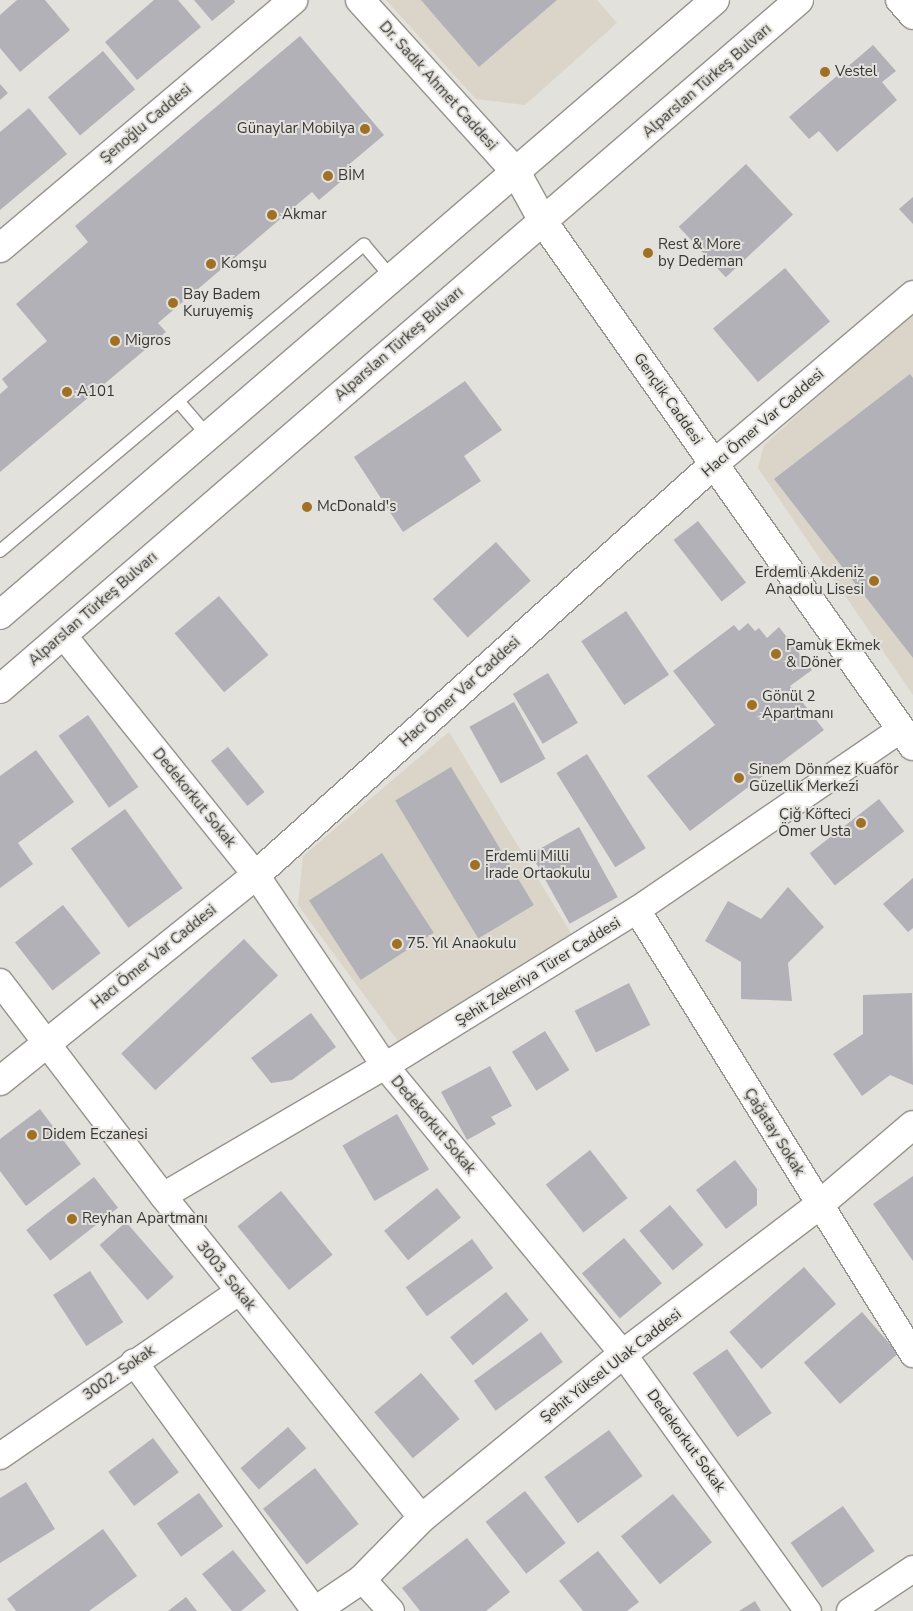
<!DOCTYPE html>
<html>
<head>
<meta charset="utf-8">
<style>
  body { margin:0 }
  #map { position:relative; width:913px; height:1611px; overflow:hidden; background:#e3e1db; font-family:"Nunito Sans",sans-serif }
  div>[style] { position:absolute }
  .built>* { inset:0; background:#dad5c8 }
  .building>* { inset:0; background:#b2b1b7; transform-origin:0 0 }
  .roads { filter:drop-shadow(1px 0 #96938e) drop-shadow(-1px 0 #96938e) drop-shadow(0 1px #96938e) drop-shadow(0 -1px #96938e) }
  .service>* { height:12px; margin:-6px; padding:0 6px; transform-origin:6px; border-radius:6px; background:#fff }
  .minor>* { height:26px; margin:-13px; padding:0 13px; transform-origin:13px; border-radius:13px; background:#fff }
  .tertiary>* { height:28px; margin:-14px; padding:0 14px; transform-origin:14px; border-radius:14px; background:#fff }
  .trunk>* { height:28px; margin:-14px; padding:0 14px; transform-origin:14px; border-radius:14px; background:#fff }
  .dots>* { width:14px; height:14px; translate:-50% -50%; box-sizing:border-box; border:2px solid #e3e1db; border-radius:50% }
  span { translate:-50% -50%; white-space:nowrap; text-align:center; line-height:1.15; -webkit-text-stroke:4px #e3e1db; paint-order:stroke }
  .poi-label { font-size:15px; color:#373634 }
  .left { translate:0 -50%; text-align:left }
  .right { translate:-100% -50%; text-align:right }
  .street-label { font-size:15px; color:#373634 }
</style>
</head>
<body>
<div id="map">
  <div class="built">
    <div style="clip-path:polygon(386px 0,597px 0,617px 23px,525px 105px,476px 99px)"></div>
    <div style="clip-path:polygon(913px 311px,913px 695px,758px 468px,764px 445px)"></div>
    <div style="clip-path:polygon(449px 732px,572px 935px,400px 1044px,298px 905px,303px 856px)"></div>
  </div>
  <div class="building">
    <div style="clip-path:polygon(17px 0,45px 0,70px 30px,20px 72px,0 48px,0 15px)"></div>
    <div style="clip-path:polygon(154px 0,178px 0,201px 27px,137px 80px,105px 42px)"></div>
    <div style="clip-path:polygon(194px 0,234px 0,235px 2px,212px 21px)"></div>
    <div style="clip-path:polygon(421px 0,557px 0,479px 67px)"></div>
    <div style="clip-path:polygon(300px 36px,384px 135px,346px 167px,351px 173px,319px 200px,312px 192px,158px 323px,166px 332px,0 472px,0 394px,8px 387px,2px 379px,47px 341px,16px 304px,88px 242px,75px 226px)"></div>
    <div style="clip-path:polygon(873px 45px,896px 71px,882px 82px,897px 100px,837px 152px,819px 131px,809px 139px,789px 117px)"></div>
    <div style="left:103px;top:51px;width:50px;height:72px;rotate:50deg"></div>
    <div style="clip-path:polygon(0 84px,8px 93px,0 100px)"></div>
    <div style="clip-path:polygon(29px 108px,67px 154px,0 210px,0 132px)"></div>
    <div style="left:746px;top:164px;width:69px;height:92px;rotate:47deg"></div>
    <div style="clip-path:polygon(913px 197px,913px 224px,899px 209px)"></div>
    <div style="left:785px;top:268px;width:70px;height:94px;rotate:50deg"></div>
    <div style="clip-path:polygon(910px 374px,913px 378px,913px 658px,774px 479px)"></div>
    <div style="clip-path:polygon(465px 381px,502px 430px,464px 456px,481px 481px,403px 532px,354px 457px)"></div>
    <div style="left:698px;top:521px;width:78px;height:31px;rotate:52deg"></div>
    <div style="left:496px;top:542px;width:52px;height:85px;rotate:48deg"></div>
    <div style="left:219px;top:596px;width:77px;height:58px;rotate:50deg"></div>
    <div style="left:626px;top:611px;width:77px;height:54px;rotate:56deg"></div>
    <div style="clip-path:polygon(748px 623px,755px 631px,759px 628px,767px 638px,779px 627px,812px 670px,790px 686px,824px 730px,690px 831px,647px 776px,715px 725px,673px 671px,734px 625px,739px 631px)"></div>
    <div style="left:548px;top:673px;width:58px;height:41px;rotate:59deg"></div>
    <div style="left:514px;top:702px;width:65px;height:51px;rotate:61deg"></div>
    <div style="left:88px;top:715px;width:88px;height:36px;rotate:55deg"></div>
    <div style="left:228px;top:747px;width:58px;height:22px;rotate:51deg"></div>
    <div style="clip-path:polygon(36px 750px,74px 802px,18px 843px,33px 864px,0 888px,0 776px)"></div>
    <div style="left:587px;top:754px;width:111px;height:36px;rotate:58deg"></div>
    <div style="left:451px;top:767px;width:161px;height:65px;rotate:59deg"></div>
    <div style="left:879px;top:799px;width:41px;height:88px;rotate:52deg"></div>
    <div style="left:125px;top:809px;width:98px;height:67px;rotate:54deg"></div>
    <div style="left:579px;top:827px;width:80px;height:55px;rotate:61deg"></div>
    <div style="left:382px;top:853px;width:95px;height:87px;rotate:57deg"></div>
    <div style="clip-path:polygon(913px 878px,913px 928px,908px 932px,883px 904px)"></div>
    <div style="clip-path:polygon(788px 887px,824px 927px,788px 963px,792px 1001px,741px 999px,741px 962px,705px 941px,728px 901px,761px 919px)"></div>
    <div style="left:63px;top:905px;width:61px;height:61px;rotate:52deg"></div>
    <div style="left:244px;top:939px;width:50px;height:168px;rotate:47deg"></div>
    <div style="left:629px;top:983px;width:47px;height:61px;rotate:63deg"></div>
    <div style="clip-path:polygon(912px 993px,913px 1085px,890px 1075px,862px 1096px,833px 1054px,863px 1034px,863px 995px)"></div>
    <div style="clip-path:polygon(311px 1013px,336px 1047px,292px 1080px,271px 1083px,251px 1058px)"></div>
    <div style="left:545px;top:1031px;width:46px;height:39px;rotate:58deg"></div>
    <div style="clip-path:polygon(490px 1066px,512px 1106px,491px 1117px,496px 1124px,467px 1140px,441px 1092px)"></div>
    <div style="clip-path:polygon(40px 1109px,81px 1164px,26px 1206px,0 1171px,0 1139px)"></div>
    <div style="left:397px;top:1114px;width:64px;height:63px;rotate:60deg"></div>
    <div style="left:590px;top:1150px;width:61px;height:56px;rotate:52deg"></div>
    <div style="clip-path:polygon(735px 1160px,757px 1189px,757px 1205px,726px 1229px,696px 1190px)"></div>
    <div style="clip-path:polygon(913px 1176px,913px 1261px,873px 1204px)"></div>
    <div style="left:94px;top:1177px;width:39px;height:86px;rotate:52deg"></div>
    <div style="left:437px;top:1188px;width:38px;height:68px;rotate:51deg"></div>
    <div style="left:281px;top:1191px;width:82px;height:56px;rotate:51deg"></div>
    <div style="left:670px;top:1205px;width:52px;height:40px;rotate:50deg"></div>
    <div style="left:126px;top:1222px;width:73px;height:35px;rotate:49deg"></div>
    <div style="left:624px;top:1238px;width:59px;height:55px;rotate:50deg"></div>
    <div style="left:472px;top:1239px;width:36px;height:82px;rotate:54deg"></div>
    <div style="left:804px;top:1267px;width:49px;height:99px;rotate:49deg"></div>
    <div style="left:90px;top:1271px;width:61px;height:44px;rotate:57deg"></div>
    <div style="left:506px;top:1292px;width:36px;height:72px;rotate:51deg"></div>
    <div style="left:862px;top:1312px;width:55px;height:77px;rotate:49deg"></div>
    <div style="left:541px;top:1332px;width:37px;height:83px;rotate:54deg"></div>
    <div style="left:727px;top:1349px;width:78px;height:42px;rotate:55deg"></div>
    <div style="left:421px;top:1373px;width:60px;height:61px;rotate:50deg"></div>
    <div style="left:288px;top:1427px;width:28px;height:63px;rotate:49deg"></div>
    <div style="left:609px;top:1430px;width:57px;height:80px;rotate:54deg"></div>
    <div style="left:153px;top:1438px;width:43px;height:56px;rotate:53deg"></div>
    <div style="left:315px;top:1468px;width:71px;height:66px;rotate:52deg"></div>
    <div style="clip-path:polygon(26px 1482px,55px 1529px,0 1563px,0 1498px)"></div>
    <div style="left:525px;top:1491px;width:66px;height:50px;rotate:52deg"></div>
    <div style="left:199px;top:1493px;width:41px;height:52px;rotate:54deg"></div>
    <div style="left:673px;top:1494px;width:62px;height:67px;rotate:51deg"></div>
    <div style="left:843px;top:1506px;width:55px;height:64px;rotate:55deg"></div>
    <div style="clip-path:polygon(103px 1529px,137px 1576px,89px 1611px,16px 1611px,7px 1599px)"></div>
    <div style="clip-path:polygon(467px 1538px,510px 1592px,486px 1611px,420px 1611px,402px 1588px)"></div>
    <div style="clip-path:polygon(233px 1550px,266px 1591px,241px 1611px,232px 1611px,202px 1574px)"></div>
    <div style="clip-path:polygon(598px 1551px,639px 1602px,627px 1611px,583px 1611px,559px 1581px)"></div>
    <div style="clip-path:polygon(186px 1597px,197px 1611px,168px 1611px)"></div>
    <div style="clip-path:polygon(755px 1601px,761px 1611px,739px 1611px)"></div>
  </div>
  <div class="roads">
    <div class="service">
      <div style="left:178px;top:401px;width:46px;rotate:49.4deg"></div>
      <div style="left:0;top:551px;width:476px;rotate:-40.1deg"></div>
      <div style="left:364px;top:245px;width:43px;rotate:49.7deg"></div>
    </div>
    <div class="minor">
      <div style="left:899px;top:0;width:21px;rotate:49deg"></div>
      <div style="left:63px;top:635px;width:308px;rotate:51.2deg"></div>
      <div style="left:256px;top:875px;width:230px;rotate:56deg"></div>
      <div style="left:385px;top:1066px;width:374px;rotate:50.4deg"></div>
      <div style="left:623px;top:1354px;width:317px;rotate:54.3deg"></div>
      <div style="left:637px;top:910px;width:523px;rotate:58.13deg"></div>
      <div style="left:0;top:982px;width:269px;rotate:52.7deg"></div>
      <div style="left:163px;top:1196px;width:413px;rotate:51.2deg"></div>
      <div style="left:163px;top:1196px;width:257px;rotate:-30.4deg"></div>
      <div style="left:385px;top:1066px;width:296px;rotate:-31.8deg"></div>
      <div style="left:637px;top:910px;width:320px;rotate:-34.4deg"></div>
      <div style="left:134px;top:1362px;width:308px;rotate:54deg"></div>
      <div style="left:0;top:1456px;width:290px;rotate:-34.5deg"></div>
      <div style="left:362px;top:1579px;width:43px;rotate:47.8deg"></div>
      <div style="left:850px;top:1611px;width:76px;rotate:-33.7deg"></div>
    </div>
    <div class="tertiary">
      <div style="left:360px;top:0;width:232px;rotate:47.8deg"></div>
      <div style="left:516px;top:172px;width:58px;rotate:61.2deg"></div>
      <div style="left:544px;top:223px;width:640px;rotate:54.8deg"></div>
      <div style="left:0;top:248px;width:384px;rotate:-40.2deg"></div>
      <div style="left:0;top:1081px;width:329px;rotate:-38.8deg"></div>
      <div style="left:256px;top:875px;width:615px;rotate:-41.9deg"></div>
      <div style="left:714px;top:464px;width:261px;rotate:-40.3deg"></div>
      <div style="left:315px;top:1611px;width:57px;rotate:-34.2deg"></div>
      <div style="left:362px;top:1579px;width:86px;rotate:-45.5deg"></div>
      <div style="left:422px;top:1518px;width:259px;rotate:-39.2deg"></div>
      <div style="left:623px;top:1354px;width:246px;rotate:-37.2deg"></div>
      <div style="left:819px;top:1205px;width:123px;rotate:-40.4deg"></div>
    </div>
    <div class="trunk">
      <div style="left:0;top:615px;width:943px;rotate:-40.7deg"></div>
      <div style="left:0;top:689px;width:1055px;rotate:-40.77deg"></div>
    </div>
  </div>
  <div class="dots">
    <div style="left:825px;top:72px;background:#a07124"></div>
    <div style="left:365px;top:129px;background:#a07124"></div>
    <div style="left:328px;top:176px;background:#a07124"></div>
    <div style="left:272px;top:215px;background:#a07124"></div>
    <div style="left:648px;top:253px;background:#a07124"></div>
    <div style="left:211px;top:264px;background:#a07124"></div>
    <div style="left:173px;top:303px;background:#a07124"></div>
    <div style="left:115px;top:341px;background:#a07124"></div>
    <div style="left:67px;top:392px;background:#a07124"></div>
    <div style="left:307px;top:507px;background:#a07124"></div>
    <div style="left:874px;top:581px;background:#a07124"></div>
    <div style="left:776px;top:654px;background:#a07124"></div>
    <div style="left:752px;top:705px;background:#a07124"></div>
    <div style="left:739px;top:778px;background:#a07124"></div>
    <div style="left:861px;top:823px;background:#a07124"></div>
    <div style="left:475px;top:865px;background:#a07124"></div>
    <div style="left:397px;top:944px;background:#a07124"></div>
    <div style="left:32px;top:1135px;background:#a07124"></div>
    <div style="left:72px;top:1219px;background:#a07124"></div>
  </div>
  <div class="poi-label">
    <span class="left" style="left:835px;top:72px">Vestel</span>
    <span class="right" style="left:355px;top:129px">Günaylar Mobilya</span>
    <span class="left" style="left:338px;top:176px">BİM</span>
    <span class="left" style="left:282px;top:215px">Akmar</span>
    <span class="left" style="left:658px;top:253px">Rest &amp; More<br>by Dedeman</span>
    <span class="left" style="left:221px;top:264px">Komşu</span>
    <span class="left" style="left:183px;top:303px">Bay Badem<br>Kuruyemiş</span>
    <span class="left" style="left:125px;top:341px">Migros</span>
    <span class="left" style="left:77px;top:392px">A101</span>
    <span class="left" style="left:317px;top:507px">McDonald's</span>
    <span class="right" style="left:864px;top:581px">Erdemli Akdeniz<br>Anadolu Lisesi</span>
    <span class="left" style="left:786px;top:654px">Pamuk Ekmek<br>&amp; Döner</span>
    <span class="left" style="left:762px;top:705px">Gönül 2<br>Apartmanı</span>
    <span class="left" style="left:749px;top:778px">Sinem Dönmez Kuaför<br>Güzellik Merkezi</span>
    <span class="right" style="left:851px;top:823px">Çiğ Köfteci<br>Ömer Usta</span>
    <span class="left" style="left:485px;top:865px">Erdemli Milli<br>İrade Ortaokulu</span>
    <span class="left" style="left:407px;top:944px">75. Yıl Anaokulu</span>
    <span class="left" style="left:42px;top:1135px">Didem Eczanesi</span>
    <span class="left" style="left:82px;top:1219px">Reyhan Apartmanı</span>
  </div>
  <div class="street-label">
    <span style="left:707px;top:81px;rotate:-41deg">Alparslan Türkeş Bulvarı</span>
    <span style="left:438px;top:86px;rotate:48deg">Dr. Sadık Ahmet Caddesi</span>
    <span style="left:146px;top:124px;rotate:-40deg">Şenoğlu Caddesi</span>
    <span style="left:399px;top:344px;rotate:-41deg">Alparslan Türkeş Bulvarı</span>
    <span style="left:668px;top:399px;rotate:55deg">Gençlik Caddesi</span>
    <span style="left:763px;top:423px;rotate:-41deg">Hacı Ömer Var Caddesi</span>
    <span style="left:93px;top:609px;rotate:-41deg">Alparslan Türkeş Bulvarı</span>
    <span style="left:460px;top:692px;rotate:-42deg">Hacı Ömer Var Caddesi</span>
    <span style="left:194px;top:798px;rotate:51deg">Dedekorkut Sokak</span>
    <span style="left:154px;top:957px;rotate:-39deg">Hacı Ömer Var Caddesi</span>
    <span style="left:538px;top:972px;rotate:-32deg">Şehit Zekeriya Türer Caddesi</span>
    <span style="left:433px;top:1125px;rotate:50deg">Dedekorkut Sokak</span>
    <span style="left:774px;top:1132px;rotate:58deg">Çağatay Sokak</span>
    <span style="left:226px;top:1276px;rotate:51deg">3003. Sokak</span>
    <span style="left:611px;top:1366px;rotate:-38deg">Şehit Yüksel Ulak Caddesi</span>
    <span style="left:119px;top:1373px;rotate:-35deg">3002. Sokak</span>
    <span style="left:686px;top:1441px;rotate:54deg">Dedekorkut Sokak</span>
  </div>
</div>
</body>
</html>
